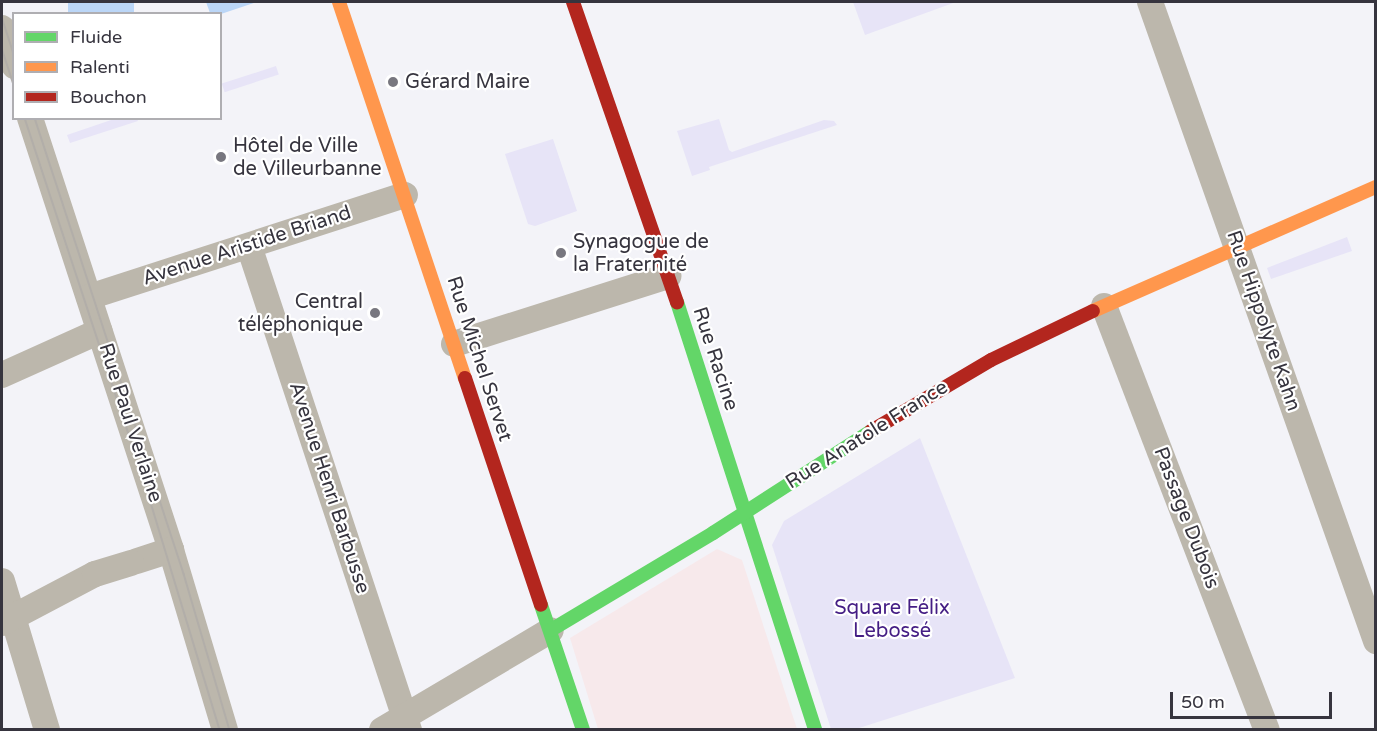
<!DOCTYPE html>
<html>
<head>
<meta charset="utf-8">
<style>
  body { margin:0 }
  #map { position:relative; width:1377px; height:731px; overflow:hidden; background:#f3f3f8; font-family:"Varela Round",sans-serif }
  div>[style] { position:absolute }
  .commercial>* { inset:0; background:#f7e9eb }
  .green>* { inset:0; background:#e7e4f7; transform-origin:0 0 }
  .water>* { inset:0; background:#bbd6f7; transform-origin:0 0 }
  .street>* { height:26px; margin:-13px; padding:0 13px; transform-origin:13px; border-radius:13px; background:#bcb7ac }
  .fast>* { height:14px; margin:-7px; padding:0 7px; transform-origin:7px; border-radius:7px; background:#63d668 }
  .slow>* { height:14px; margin:-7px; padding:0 7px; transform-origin:7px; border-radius:7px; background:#ff974d }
  .jam>* { height:14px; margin:-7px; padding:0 7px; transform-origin:7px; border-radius:7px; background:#b3261e }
  .tram>* { height:1.5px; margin:-0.75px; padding:0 0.75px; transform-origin:0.75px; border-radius:0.75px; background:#b2aea9 }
  .dots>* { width:16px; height:16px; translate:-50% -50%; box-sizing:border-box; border:3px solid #fff; border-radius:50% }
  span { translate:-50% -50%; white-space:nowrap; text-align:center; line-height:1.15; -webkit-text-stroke:4.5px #fff; paint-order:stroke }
  .poi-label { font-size:20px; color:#36343e }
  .left { translate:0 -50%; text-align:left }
  .right { translate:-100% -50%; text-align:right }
  .street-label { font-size:20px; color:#36343e }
  .park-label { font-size:20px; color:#441d84 }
  .frame { position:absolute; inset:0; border:3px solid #36343e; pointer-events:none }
  .legend { position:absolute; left:12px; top:12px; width:210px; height:108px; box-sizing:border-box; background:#fff; border:2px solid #afaeb2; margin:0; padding:8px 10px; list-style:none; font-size:18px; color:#36343e }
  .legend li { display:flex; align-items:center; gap:12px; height:30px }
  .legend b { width:30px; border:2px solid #afaeb2 }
  .scale { position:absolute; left:1170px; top:692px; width:162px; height:27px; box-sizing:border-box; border:3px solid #36343e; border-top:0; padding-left:8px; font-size:18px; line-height:21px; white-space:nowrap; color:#36343e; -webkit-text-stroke:4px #fff; paint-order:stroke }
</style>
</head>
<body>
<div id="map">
  <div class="commercial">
    <div style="clip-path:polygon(717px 549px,742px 560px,797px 729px,598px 729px,570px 638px)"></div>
  </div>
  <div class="green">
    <div style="clip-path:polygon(853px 2px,956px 2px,865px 35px)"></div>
    <div style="left:276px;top:66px;width:9px;height:57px;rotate:72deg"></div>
    <div style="clip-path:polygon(117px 118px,137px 119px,138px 121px,70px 143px,67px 135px)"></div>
    <div style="clip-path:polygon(719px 119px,729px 150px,732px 152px,824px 120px,834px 121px,837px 125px,709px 167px,710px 170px,692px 176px,677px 131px)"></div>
    <div style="clip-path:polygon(553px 139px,577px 211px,535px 226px,528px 224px,505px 154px)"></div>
    <div style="clip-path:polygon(1347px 237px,1352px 251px,1271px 279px,1267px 268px)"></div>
    <div style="clip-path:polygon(920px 438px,1015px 678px,856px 729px,831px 729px,772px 545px,784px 521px)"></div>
  </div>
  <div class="water">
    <div style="left:68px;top:2px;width:66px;height:12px"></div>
    <div style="clip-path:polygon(206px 2px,257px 2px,221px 14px,210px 13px)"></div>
  </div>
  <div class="street">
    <div style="left:1150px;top:2px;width:678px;rotate:70.52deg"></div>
    <div style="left:2px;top:28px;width:40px;rotate:72deg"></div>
    <div style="left:30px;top:118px;width:454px;rotate:71.9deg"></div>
    <div style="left:171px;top:550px;width:188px;rotate:73.3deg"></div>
    <div style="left:249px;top:246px;width:510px;rotate:71.71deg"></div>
    <div style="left:89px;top:297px;width:332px;rotate:-17.9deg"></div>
    <div style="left:1104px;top:306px;width:454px;rotate:69deg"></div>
    <div style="left:454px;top:344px;width:225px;rotate:-17.6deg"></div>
    <div style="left:2px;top:375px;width:107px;rotate:-24.2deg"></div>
    <div style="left:137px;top:561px;width:36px;rotate:-18deg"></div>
    <div style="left:2px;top:581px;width:156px;rotate:73.2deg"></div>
    <div style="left:2px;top:623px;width:105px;rotate:-27.8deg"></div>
    <div style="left:95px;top:574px;width:38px;rotate:-17deg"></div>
    <div style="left:382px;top:730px;width:196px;rotate:-30.6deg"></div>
  </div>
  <div class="fast">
    <div style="left:677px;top:302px;width:450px;rotate:72.1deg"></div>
    <div style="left:541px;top:605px;width:132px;rotate:71.4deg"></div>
    <div style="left:551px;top:630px;width:189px;rotate:-30.9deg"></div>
    <div style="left:713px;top:533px;width:188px;rotate:-32.8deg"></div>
  </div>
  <div class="slow">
    <div style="left:339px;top:2px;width:397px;rotate:71.5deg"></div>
    <div style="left:1093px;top:311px;width:309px;rotate:-23.7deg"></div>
  </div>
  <div class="jam">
    <div style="left:573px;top:2px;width:318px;rotate:70.9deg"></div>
    <div style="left:465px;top:378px;width:239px;rotate:71.5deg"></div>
    <div style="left:871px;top:431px;width:139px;rotate:-30.6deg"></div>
    <div style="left:991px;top:360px;width:113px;rotate:-25.7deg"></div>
  </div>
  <div class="tram">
    <div style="left:2px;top:17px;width:38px;rotate:72deg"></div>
    <div style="left:2px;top:48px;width:38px;rotate:72deg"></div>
    <div style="left:25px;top:118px;width:384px;rotate:71.8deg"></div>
    <div style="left:145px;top:483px;width:258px;rotate:73.1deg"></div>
    <div style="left:35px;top:118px;width:480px;rotate:71.9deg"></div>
    <div style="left:184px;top:574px;width:163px;rotate:73.6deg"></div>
  </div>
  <div class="dots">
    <div style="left:393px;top:82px;background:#78777f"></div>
    <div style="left:221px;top:157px;background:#78777f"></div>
    <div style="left:561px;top:253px;background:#78777f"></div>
    <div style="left:375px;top:313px;background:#78777f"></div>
  </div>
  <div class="poi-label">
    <span class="left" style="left:405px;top:82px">Gérard Maire</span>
    <span class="left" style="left:233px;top:158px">Hôtel de Ville<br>de Villeurbanne</span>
    <span class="left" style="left:573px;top:254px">Synagogue de<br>la Fraternité</span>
    <span class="right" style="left:363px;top:314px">Central<br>téléphonique</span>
  </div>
  <div class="street-label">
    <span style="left:247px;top:246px;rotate:-18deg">Avenue Aristide Briand</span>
    <span style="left:1263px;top:321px;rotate:71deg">Rue Hippolyte Kahn</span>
    <span style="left:479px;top:359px;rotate:72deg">Rue Michel Servet</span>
    <span style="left:715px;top:359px;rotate:72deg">Rue Racine</span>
    <span style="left:130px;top:423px;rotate:72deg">Rue Paul Verlaine</span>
    <span style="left:867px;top:435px;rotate:-32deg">Rue Anatole France</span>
    <span style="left:329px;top:488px;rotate:72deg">Avenue Henri Barbusse</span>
    <span style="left:1186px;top:518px;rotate:69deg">Passage Dubois</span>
  </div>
  <div class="park-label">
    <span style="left:892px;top:620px">Square Félix<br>Lebossé</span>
  </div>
  <div class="frame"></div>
  <ul class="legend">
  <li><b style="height:8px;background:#63d668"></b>Fluide</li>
  <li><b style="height:8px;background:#ff974d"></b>Ralenti</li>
  <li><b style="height:8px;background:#b3261e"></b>Bouchon</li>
  </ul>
  <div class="scale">50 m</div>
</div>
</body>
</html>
